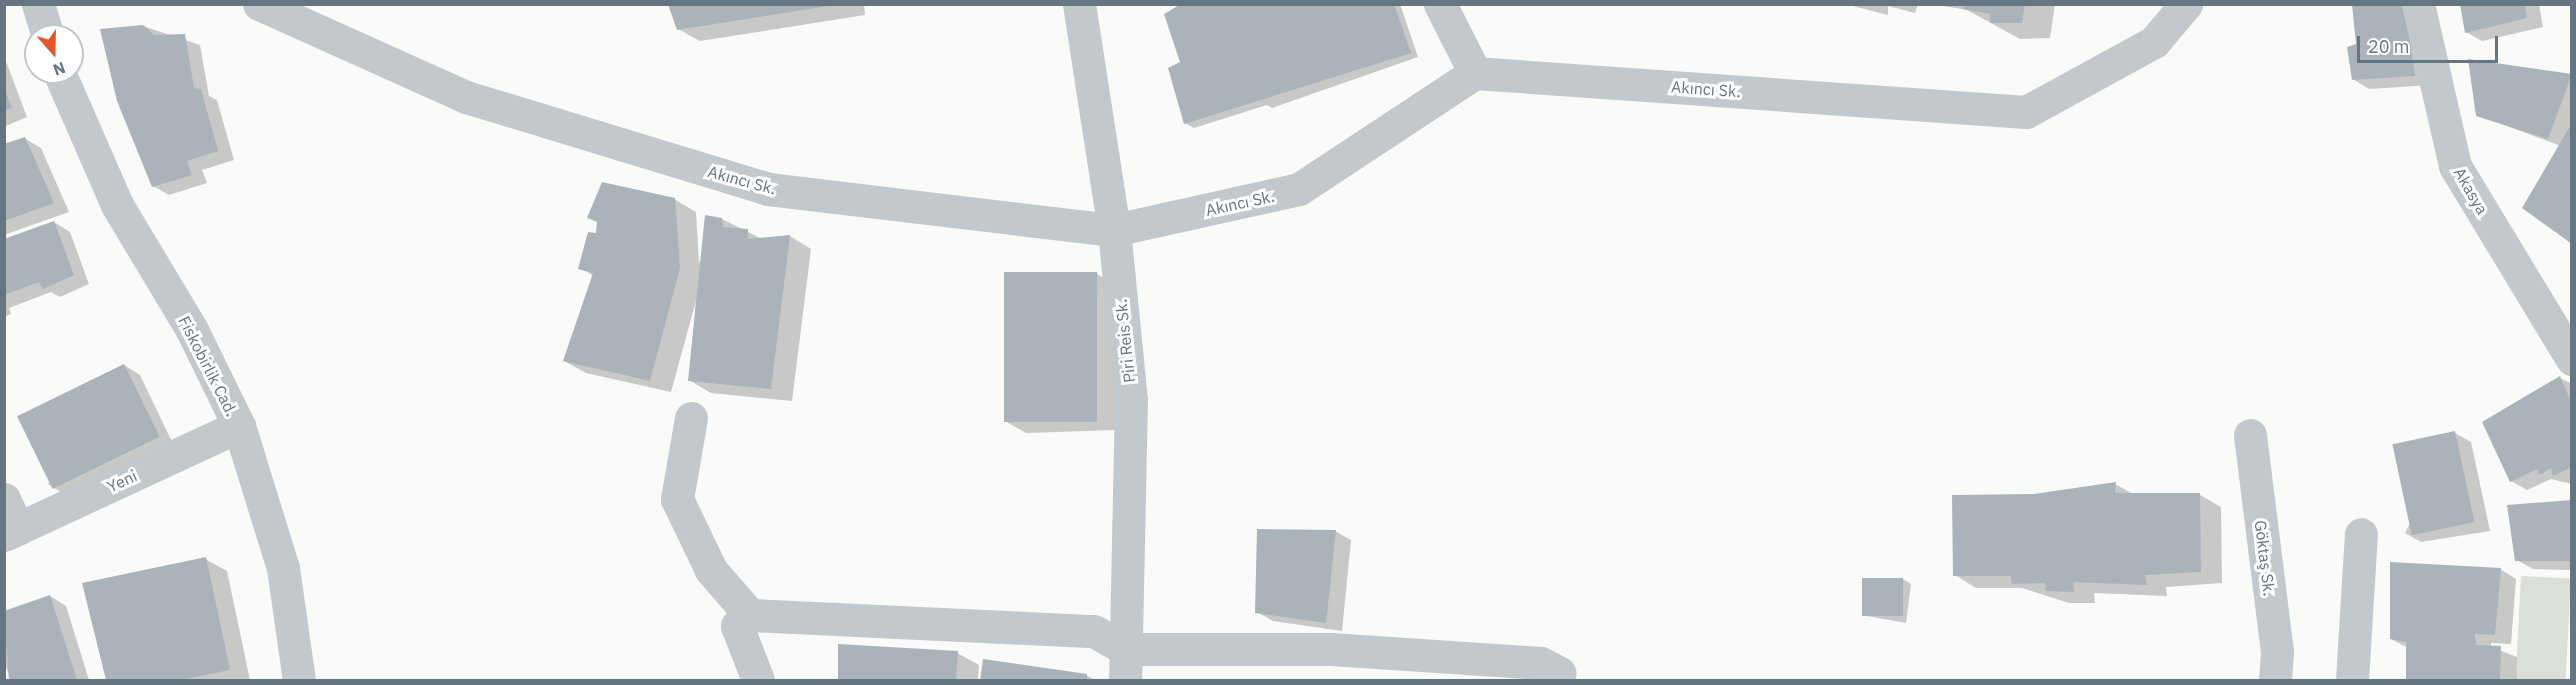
<!DOCTYPE html>
<html>
<head>
<meta charset="utf-8">
<style>
  body { margin:0 }
  #map { position:relative; width:2576px; height:685px; overflow:hidden; background:#fafaf8; font-family:"IBM Plex Sans",sans-serif }
  div>[style] { position:absolute }
  .green>* { inset:0; background:#dadfd7; transform-origin:0 0 }
  .shadow>* { inset:0; background:#0003 }
  .building>* { inset:0; background:#aab3b9; transform-origin:0 0 }
  .minor>* { height:33px; margin:-16.5px; padding:0 16.5px; transform-origin:16.5px; border-radius:16.5px; background:#c3c8cc }
  span { translate:-50% -50%; white-space:nowrap; text-align:center; line-height:1.15; -webkit-text-stroke:6px #fff; paint-order:stroke }
  .street-label { font-size:16px; color:#657683 }
  .frame { position:absolute; inset:0; border:6px solid #657683; pointer-events:none }
  .north { position:absolute; left:24px; top:24px; width:60px; height:60px; box-sizing:border-box; background:#fff; border:2px solid #c1c8cd; border-radius:50%; rotate:160deg; font-size:16px; font-weight:700; line-height:24px; text-align:center; color:#657683 }
  .north::after { content:''; display:block; margin:auto; width:21px; height:27px; background:#e4572e; clip-path:polygon(50% 0,100% 100%,50% 72%,0 100%) }
  .scale { position:absolute; left:2357px; top:36px; width:141px; height:27px; box-sizing:border-box; border:3px solid #657683; border-top:0; padding-left:8px; font-size:18px; line-height:21px; white-space:nowrap; color:#657683; -webkit-text-stroke:4px #fff; paint-order:stroke }
</style>
</head>
<body>
<div id="map">
  <div class="green">
    <div style="left:2521px;top:576px;width:50px;height:104px;rotate:3deg"></div>
  </div>
  <div class="shadow">
    <div style="clip-path:polygon(670px 4px,864px 4px,865px 15px,700px 41px,678px 29px)"></div>
    <div style="clip-path:polygon(1184px 4px,1400px 4px,1418px 57px,1272px 108px,1267px 105px,1194px 128px,1185px 123px)"></div>
    <div style="clip-path:polygon(1845px 4px,1918px 4px,1915px 13px,1888px 6px,1888px 15px)"></div>
    <div style="clip-path:polygon(1932px 4px,2055px 4px,2050px 38px,2020px 39px,1967px 10px)"></div>
    <div style="clip-path:polygon(2462px 4px,2539px 4px,2543px 27px,2482px 41px,2466px 32px)"></div>
    <div style="clip-path:polygon(2404px 5px,2431px 85px,2369px 89px,2353px 79px,2358px 46px)"></div>
    <div style="clip-path:polygon(143px 26px,200px 45px,209px 96px,217px 100px,234px 160px,202px 170px,207px 183px,169px 195px,153px 186px)"></div>
    <div style="clip-path:polygon(4px 56px,27px 117px,6px 126px,4px 135px)"></div>
    <div style="clip-path:polygon(2470px 61px,2572px 76px,2572px 128px,2561px 146px,2477px 115px)"></div>
    <div style="clip-path:polygon(24px 138px,41px 148px,69px 212px,4px 235px,4px 145px)"></div>
    <div style="clip-path:polygon(674px 199px,696px 212px,699px 263px,722px 219px,762px 239px,790px 236px,811px 249px,792px 401px,711px 393px,689px 380px,696px 301px,671px 392px,586px 373px,564px 361px,594px 276px,580px 268px,598px 235px)"></div>
    <div style="clip-path:polygon(54px 222px,70px 232px,89px 284px,60px 297px,51px 292px,9px 308px,11px 314px,4px 317px,4px 240px)"></div>
    <div style="clip-path:polygon(1097px 274px,1118px 286px,1116px 430px,1026px 433px,1005px 421px)"></div>
    <div style="clip-path:polygon(124px 365px,140px 375px,174px 446px,64px 494px,48px 484px)"></div>
    <div style="clip-path:polygon(2560px 378px,2572px 384px,2572px 484px,2551px 479px,2527px 490px,2511px 481px)"></div>
    <div style="clip-path:polygon(2455px 433px,2471px 442px,2490px 531px,2421px 542px,2405px 533px)"></div>
    <div style="clip-path:polygon(2115px 484px,2135px 495px,2200px 495px,2221px 507px,2222px 583px,2166px 587px,2167px 596px,2094px 593px,2095px 603px,2069px 603px,2022px 588px,1976px 588px,1955px 575px,2034px 496px)"></div>
    <div style="clip-path:polygon(2572px 501px,2572px 570px,2533px 569px,2517px 560px)"></div>
    <div style="clip-path:polygon(1335px 531px,1351px 540px,1342px 631px,1273px 621px,1257px 612px)"></div>
    <div style="clip-path:polygon(205px 559px,227px 571px,250px 680px,107px 680px,84px 584px)"></div>
    <div style="clip-path:polygon(2500px 569px,2516px 579px,2511px 644px,2491px 643px,2491px 647px,2517px 657px,2516px 680px,2407px 680px,2408px 648px,2391px 639px)"></div>
    <div style="clip-path:polygon(1903px 579px,1911px 584px,1906px 623px,1861px 615px)"></div>
    <div style="clip-path:polygon(50px 596px,66px 606px,89px 680px,11px 680px,4px 662px,4px 612px)"></div>
    <div style="clip-path:polygon(840px 645px,957px 653px,979px 665px,978px 680px,839px 680px)"></div>
    <div style="clip-path:polygon(984px 661px,1086px 675px,1095px 680px,982px 680px)"></div>
  </div>
  <div class="building">
    <div style="clip-path:polygon(668px 4px,828px 4px,828px 6px,677px 30px)"></div>
    <div style="clip-path:polygon(1181px 4px,1394px 4px,1411px 53px,1184px 124px,1168px 68px,1180px 62px,1164px 14px)"></div>
    <div style="clip-path:polygon(1965px 4px,2025px 4px,2022px 23px,1990px 23px,1990px 14px,1963px 9px)"></div>
    <div style="clip-path:polygon(2405px 4px,2415px 76px,2352px 80px,2347px 47px,2356px 44px,2352px 5px)"></div>
    <div style="clip-path:polygon(2460px 4px,2525px 4px,2527px 18px,2465px 33px)"></div>
    <div style="clip-path:polygon(143px 25px,154px 35px,185px 34px,194px 88px,201px 89px,218px 151px,187px 161px,192px 175px,152px 187px,117px 101px,100px 29px)"></div>
    <div style="clip-path:polygon(2468px 59px,2572px 74px,2548px 139px,2476px 116px)"></div>
    <div style="clip-path:polygon(4px 88px,12px 108px,4px 111px)"></div>
    <div style="clip-path:polygon(2569px 128px,2572px 130px,2572px 244px,2522px 208px)"></div>
    <div style="clip-path:polygon(25px 137px,54px 203px,4px 221px,4px 144px)"></div>
    <div style="clip-path:polygon(602px 182px,675px 198px,680px 268px,650px 381px,563px 361px,593px 273px,578px 269px,588px 232px,596px 233px,597px 222px,587px 218px)"></div>
    <div style="clip-path:polygon(705px 215px,722px 218px,723px 227px,748px 229px,748px 239px,790px 235px,771px 389px,688px 381px)"></div>
    <div style="clip-path:polygon(54px 221px,74px 275px,43px 289px,39px 282px,4px 295px,4px 239px)"></div>
    <div style="left:1004px;top:272px;width:93px;height:150px"></div>
    <div style="left:124px;top:364px;width:81px;height:119px;rotate:64deg"></div>
    <div style="clip-path:polygon(2560px 376px,2572px 404px,2572px 467px,2553px 476px,2551px 468px,2540px 475px,2537px 469px,2510px 482px,2482px 422px)"></div>
    <div style="left:2455px;top:431px;width:93px;height:64px;rotate:78deg"></div>
    <div style="clip-path:polygon(2116px 482px,2115px 493px,2200px 493px,2201px 572px,2145px 575px,2147px 585px,2073px 582px,2074px 592px,2046px 591px,2045px 583px,2012px 584px,2011px 576px,1953px 576px,1952px 495px,2034px 494px)"></div>
    <div style="clip-path:polygon(2572px 500px,2572px 561px,2515px 561px,2507px 505px)"></div>
    <div style="clip-path:polygon(1257px 529px,1336px 530px,1326px 623px,1255px 613px)"></div>
    <div style="clip-path:polygon(206px 557px,230px 670px,180px 680px,106px 680px,82px 583px)"></div>
    <div style="clip-path:polygon(2390px 562px,2501px 568px,2495px 635px,2475px 634px,2476px 645px,2501px 646px,2500px 680px,2406px 680px,2406px 642px,2390px 639px)"></div>
    <div style="left:1862px;top:578px;width:41px;height:38px"></div>
    <div style="clip-path:polygon(50px 595px,77px 680px,9px 680px,4px 611px)"></div>
    <div style="clip-path:polygon(838px 644px,958px 651px,956px 680px,838px 680px)"></div>
    <div style="clip-path:polygon(983px 659px,1087px 674px,1087px 680px,980px 680px)"></div>
  </div>
  <div class="minor">
    <div style="left:38px;top:4px;width:34px;rotate:73deg"></div>
    <div style="left:259px;top:4px;width:227px;rotate:24.2deg"></div>
    <div style="left:466px;top:97px;width:316px;rotate:16.9deg"></div>
    <div style="left:768px;top:189px;width:348px;rotate:6.8deg"></div>
    <div style="left:1114px;top:230px;width:189px;rotate:-12.5deg"></div>
    <div style="left:1299px;top:189px;width:211px;rotate:-33.4deg"></div>
    <div style="left:1475px;top:73px;width:552px;rotate:4.05deg"></div>
    <div style="left:2026px;top:112px;width:146px;rotate:-28.7deg"></div>
    <div style="left:2154px;top:42px;width:50px;rotate:-49.9deg"></div>
    <div style="left:1079px;top:4px;width:229px;rotate:81.2deg"></div>
    <div style="left:1114px;top:230px;width:170px;rotate:84.3deg"></div>
    <div style="left:1131px;top:399px;width:281px;rotate:91.2deg"></div>
    <div style="left:1440px;top:4px;width:77px;rotate:63.1deg"></div>
    <div style="left:2418px;top:4px;width:166px;rotate:77.1deg"></div>
    <div style="left:2455px;top:166px;width:226px;rotate:58.8deg"></div>
    <div style="left:59px;top:72px;width:145px;rotate:66.4deg"></div>
    <div style="left:117px;top:205px;width:144px;rotate:59deg"></div>
    <div style="left:191px;top:328px;width:109px;rotate:63.9deg"></div>
    <div style="left:239px;top:426px;width:149px;rotate:72.8deg"></div>
    <div style="left:283px;top:568px;width:113px;rotate:81.9deg"></div>
    <div style="left:691px;top:418px;width:82px;rotate:99.8deg"></div>
    <div style="left:677px;top:499px;width:79px;rotate:64.4deg"></div>
    <div style="left:711px;top:570px;width:60px;rotate:49.1deg"></div>
    <div style="left:2250px;top:435px;width:219px;rotate:82.9deg"></div>
    <div style="left:2277px;top:652px;width:28px;rotate:94deg"></div>
    <div style="left:4px;top:499px;width:33px;rotate:65deg"></div>
    <div style="left:4px;top:535px;width:259px;rotate:-24.9deg"></div>
    <div style="left:758px;top:680px;width:58px;rotate:-111.3deg"></div>
    <div style="left:737px;top:626px;width:17px;rotate:-40deg"></div>
    <div style="left:750px;top:615px;width:344px;rotate:2.7deg"></div>
    <div style="left:1094px;top:631px;width:36px;rotate:30deg"></div>
    <div style="left:1125px;top:649px;width:206px"></div>
    <div style="left:1331px;top:649px;width:210px;rotate:3.8deg"></div>
    <div style="left:1541px;top:663px;width:21px;rotate:28deg"></div>
    <div style="left:2352px;top:680px;width:146px;rotate:-86.5deg"></div>
  </div>
  <div class="street-label">
    <span style="left:1706px;top:89px;rotate:4deg">Akıncı Sk.</span>
    <span style="left:742px;top:180px;rotate:15deg">Akıncı Sk.</span>
    <span style="left:2471px;top:191px;rotate:60deg">Akasya</span>
    <span style="left:1240px;top:203px;rotate:-12deg">Akıncı Sk.</span>
    <span style="left:1125px;top:341px;rotate:-96deg">Piri Reis Sk.</span>
    <span style="left:208px;top:366px;rotate:63deg">Fiskobirlik Cad.</span>
    <span style="left:122px;top:481px;rotate:-25deg">Yeni</span>
    <span style="left:2265px;top:558px;rotate:83deg">Göktaş Sk.</span>
  </div>
  <div class="frame"></div>
  <div class="north">N</div>
  <div class="scale">20 m</div>
</div>
</body>
</html>
